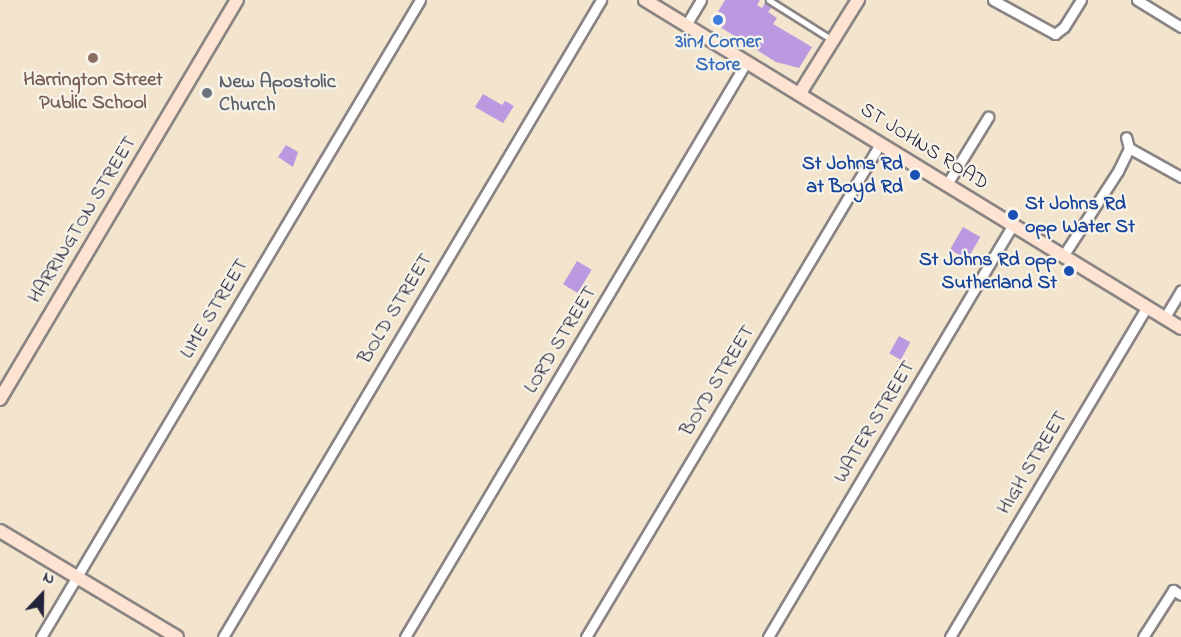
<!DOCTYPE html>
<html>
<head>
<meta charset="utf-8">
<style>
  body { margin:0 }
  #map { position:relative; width:1181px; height:637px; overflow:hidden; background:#f3e5cd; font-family:"Indie Flower",sans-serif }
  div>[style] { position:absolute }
  .building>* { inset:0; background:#ba99e0; transform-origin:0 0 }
  .roads { filter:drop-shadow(2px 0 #8a8484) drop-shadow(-2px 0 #8a8484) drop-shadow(0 2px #8a8484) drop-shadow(0 -2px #8a8484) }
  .lane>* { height:4.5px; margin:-2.25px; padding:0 2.25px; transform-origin:2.25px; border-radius:2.25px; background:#fff }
  .street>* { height:9px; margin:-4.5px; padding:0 4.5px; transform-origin:4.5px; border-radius:4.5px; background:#fff }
  .secondary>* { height:12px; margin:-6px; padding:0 6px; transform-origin:6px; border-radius:6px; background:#fee3d2 }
  .dots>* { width:16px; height:16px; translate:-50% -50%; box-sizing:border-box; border:3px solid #f7f3e8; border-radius:50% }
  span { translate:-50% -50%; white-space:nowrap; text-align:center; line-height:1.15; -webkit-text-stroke:4.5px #f7f3e8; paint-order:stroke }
  .shop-label { font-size:20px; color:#366cbe; font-weight:700 }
  .education-label { font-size:20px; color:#785e54; font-weight:700 }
  .worship-label { font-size:20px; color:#5b616d; font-weight:700 }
  .left { translate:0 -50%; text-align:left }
  .street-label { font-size:20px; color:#22223b }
  .transit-label { font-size:20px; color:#164399; font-weight:700 }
  .right { translate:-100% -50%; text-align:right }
  .north { position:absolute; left:12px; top:565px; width:60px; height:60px; -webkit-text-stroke:4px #f7f3e8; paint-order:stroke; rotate:22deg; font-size:16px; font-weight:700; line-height:24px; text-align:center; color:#22223b }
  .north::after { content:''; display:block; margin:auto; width:21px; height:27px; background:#22223b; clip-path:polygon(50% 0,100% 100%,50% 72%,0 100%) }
</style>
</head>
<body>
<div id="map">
  <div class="building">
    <div style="clip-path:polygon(725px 0,760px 0,757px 5px,762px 8px,765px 3px,772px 7px,768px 12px,777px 18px,773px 24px,812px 47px,799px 68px,776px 62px,712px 22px)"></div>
    <div style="clip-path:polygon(483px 94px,502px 105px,505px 101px,514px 106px,503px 123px,475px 107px)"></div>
    <div style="clip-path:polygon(286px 145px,298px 152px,293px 167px,278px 157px)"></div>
    <div style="left:963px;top:227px;width:20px;height:26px;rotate:30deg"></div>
    <div style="left:577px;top:261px;width:17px;height:27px;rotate:31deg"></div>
    <div style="left:899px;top:336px;width:13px;height:20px;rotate:29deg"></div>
  </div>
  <div class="roads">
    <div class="lane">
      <div style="left:769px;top:0;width:73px;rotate:32.2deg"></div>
    </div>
    <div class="street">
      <div style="left:993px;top:0;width:71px;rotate:28.7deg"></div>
      <div style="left:1055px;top:34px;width:11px;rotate:-38deg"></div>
      <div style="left:1064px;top:27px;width:32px;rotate:-58deg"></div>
      <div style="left:1137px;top:0;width:52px;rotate:31.5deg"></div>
      <div style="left:686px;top:25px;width:29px;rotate:-59deg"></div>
      <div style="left:1129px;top:148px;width:60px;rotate:29.1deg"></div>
      <div style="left:947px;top:184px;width:79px;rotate:-58.5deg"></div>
      <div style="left:1063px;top:256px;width:101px;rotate:-57.1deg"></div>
      <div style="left:1118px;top:171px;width:25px;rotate:-64deg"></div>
      <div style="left:1129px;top:148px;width:11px;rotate:-105deg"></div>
      <div style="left:1165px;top:317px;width:31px;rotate:-59deg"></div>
      <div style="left:41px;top:637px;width:741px;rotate:-59.25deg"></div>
      <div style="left:223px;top:637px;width:741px;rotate:-59.31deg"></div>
      <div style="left:405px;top:637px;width:670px;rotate:-59.3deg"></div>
      <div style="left:586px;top:637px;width:574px;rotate:-59.19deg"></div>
      <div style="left:768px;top:637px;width:480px;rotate:-59.3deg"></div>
      <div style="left:950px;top:637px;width:384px;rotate:-59.2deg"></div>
      <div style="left:1143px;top:637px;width:56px;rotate:-57.4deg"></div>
      <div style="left:1173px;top:590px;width:9px;rotate:32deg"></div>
    </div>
    <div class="secondary">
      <div style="left:645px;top:0;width:628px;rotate:31.46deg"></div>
      <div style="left:800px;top:93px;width:110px;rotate:-58.1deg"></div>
      <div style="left:0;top:399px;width:464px;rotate:-59.3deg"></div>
      <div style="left:0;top:531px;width:206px;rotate:30.9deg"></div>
    </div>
  </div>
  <div class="dots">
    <div style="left:718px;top:20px;background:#3f7fe0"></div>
    <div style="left:93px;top:58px;background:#8d6e63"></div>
    <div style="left:207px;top:93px;background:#6b7280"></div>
    <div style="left:915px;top:175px;background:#1a4fb4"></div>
    <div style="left:1013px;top:215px;background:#1a4fb4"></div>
    <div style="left:1069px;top:271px;background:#1a4fb4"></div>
  </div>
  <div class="shop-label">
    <span style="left:718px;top:54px">3in1 Corner<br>Store</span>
  </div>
  <div class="education-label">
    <span style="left:93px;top:92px">Harrington Street<br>Public School</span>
  </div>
  <div class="worship-label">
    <span class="left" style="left:219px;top:94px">New Apostolic<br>Church</span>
  </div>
  <div class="street-label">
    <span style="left:924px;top:147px;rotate:32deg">ST JOHNS ROAD</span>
    <span style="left:83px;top:220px;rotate:-59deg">HARRINGTON STREET</span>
    <span style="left:215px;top:309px;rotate:-59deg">LIME STREET</span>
    <span style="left:396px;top:309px;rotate:-59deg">BOLD STREET</span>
    <span style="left:561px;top:340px;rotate:-59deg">LORD STREET</span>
    <span style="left:718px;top:381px;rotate:-59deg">BOYD STREET</span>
    <span style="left:875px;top:422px;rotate:-59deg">WATER STREET</span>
    <span style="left:1033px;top:463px;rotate:-59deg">HIGH STREET</span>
  </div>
  <div class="transit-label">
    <span class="right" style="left:903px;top:176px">St Johns Rd<br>at Boyd Rd</span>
    <span class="left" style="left:1025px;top:216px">St Johns Rd<br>opp Water St</span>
    <span class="right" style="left:1057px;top:272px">St Johns Rd opp<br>Sutherland St</span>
  </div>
  <div class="north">N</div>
</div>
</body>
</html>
